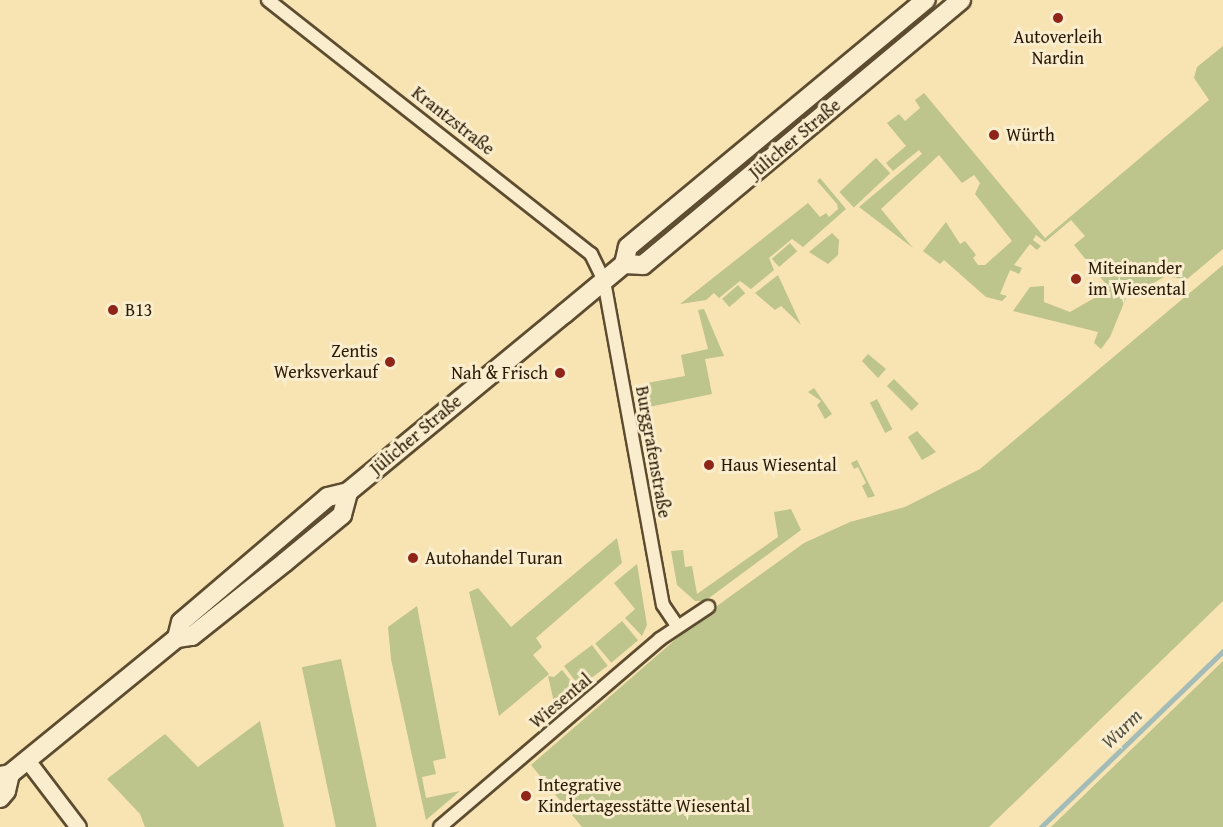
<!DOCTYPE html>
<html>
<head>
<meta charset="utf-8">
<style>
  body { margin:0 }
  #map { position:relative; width:1223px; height:827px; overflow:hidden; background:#f8e4b2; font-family:"Gentium Book Plus",serif }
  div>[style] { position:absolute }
  .green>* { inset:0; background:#bdc48c; transform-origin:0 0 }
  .stream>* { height:4.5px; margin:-2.25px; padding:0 2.25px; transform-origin:2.25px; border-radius:2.25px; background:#a3bcb8 }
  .roads { filter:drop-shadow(2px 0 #5d4c30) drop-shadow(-2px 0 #5d4c30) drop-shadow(0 2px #5d4c30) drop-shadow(0 -2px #5d4c30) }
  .minor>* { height:12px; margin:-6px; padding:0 6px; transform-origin:6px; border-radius:6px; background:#faedcd }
  .tertiary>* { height:15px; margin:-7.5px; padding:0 7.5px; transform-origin:7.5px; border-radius:7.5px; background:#faedcd }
  .secondary>* { height:18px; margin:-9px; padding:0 9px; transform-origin:9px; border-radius:9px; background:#faedcd }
  .dots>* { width:16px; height:16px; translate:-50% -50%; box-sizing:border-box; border:3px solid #faedcd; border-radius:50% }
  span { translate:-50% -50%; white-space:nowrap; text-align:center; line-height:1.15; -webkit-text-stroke:6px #faedcd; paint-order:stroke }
  .poi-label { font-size:18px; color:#291905 }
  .left { translate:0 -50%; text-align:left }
  .right { translate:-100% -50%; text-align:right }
  .street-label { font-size:18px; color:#291905 }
  .water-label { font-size:20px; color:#545244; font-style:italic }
</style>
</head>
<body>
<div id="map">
  <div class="green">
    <div style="clip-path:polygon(1223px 46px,1223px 249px,1186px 280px,1166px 276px,1126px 298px,1110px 337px,1101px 349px,1094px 343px,1098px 332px,1013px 311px,1030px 287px,1044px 286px,1044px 302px,1070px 312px,1110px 289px,1074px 245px,1085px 236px,1071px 220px,1045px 242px,1036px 235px,1033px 240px,1041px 246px,1037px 250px,1030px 244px,1014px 265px,1022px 268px,1019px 274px,1010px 270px,1000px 294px,1007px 296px,1002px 301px,986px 297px,944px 260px,940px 264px,923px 251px,946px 222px,960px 244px,965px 241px,976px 255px,973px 258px,978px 265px,985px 265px,1012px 241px,975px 194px,980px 183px,974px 175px,962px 183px,939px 155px,881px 209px,913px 248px,859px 207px,922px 154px,919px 150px,893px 171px,886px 163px,906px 146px,887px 123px,899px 114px,905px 121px,920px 108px,915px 100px,924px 93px,1045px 238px,1209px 100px,1194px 78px,1197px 67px)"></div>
    <div style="left:876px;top:158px;width:21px;height:50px;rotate:47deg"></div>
    <div style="clip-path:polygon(820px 178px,846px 209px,803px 247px,792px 239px,769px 258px,774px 270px,751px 289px,740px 281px,719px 298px,714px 293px,706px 300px,680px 304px,808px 203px,820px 217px,826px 213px,829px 217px,838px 209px,837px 204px,817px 181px)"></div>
    <div style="clip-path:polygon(832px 233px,839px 240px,838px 255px,828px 264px,809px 252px)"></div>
    <div style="left:790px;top:243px;width:11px;height:24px;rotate:49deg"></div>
    <div style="clip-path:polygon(1223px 265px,1223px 601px,989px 827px,582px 827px,531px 765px,699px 619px,804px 543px,850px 522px,905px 507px,980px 469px)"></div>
    <div style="clip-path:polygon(778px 275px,801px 325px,781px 306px,775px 310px,755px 293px)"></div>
    <div style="left:738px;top:285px;width:11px;height:21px;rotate:49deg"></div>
    <div style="clip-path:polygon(704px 309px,724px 356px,705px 359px,712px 394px,644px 408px,642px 398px,650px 396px,647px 383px,685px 376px,681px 355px,708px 349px,698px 310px)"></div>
    <div style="clip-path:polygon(868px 354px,886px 369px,878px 378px,862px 361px)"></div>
    <div style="left:894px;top:379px;width:35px;height:10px;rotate:45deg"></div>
    <div style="clip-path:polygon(814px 388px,832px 414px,825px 419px,817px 405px,821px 401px,808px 392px)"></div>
    <div style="left:877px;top:399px;width:34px;height:8px;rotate:63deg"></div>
    <div style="clip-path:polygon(917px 431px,936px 452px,922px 460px,908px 437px)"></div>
    <div style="clip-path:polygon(857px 460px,875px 496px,868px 498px,862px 486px,866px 483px,858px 467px,854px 469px,851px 463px)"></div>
    <div style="clip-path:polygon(791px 509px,801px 530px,705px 601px,695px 601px,677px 585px,671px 551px,683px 550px,685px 567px,692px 566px,697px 594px,778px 537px,774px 512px)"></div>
    <div style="clip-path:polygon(617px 538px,622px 563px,536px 638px,542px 647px,533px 655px,549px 674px,499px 716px,469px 592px,478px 588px,511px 627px)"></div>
    <div style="clip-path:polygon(637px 564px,647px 625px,642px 636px,625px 618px,635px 609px,614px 583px)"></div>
    <div style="clip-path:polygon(417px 606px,446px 758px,433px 761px,436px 774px,422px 777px,426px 798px,460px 791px,426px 820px,391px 659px,388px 627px)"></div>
    <div style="left:622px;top:621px;width:25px;height:35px;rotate:50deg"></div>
    <div style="left:592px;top:645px;width:26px;height:35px;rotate:53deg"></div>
    <div style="left:341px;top:659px;width:172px;height:40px;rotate:78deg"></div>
    <div style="clip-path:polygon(1223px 661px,1223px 827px,1051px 827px)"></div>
    <div style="clip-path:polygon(562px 670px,579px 691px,556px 711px,548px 676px,554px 677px)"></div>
    <div style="clip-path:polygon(260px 721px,284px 827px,145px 827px,140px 814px,107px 779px,165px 734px,198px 767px)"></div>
  </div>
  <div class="stream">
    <div style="left:1041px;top:827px;width:253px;rotate:-44deg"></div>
  </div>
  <div class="roads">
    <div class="minor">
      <div style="left:268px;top:0;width:411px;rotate:38.2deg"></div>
      <div style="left:591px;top:254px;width:30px;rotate:64deg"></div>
      <div style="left:604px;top:281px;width:329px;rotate:79.7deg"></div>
      <div style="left:663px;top:605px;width:25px;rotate:56deg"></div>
      <div style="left:440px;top:827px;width:289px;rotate:-40.5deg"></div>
      <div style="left:660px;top:639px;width:58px;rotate:-33.7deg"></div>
    </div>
    <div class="tertiary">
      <div style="left:27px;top:760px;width:84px;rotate:52.7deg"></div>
    </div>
    <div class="secondary">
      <div style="left:624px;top:264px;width:19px;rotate:3deg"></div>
      <div style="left:643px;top:265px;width:414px;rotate:-39.8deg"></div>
      <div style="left:177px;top:638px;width:16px;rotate:-76deg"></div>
      <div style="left:181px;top:622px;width:193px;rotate:-40.4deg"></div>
      <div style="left:328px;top:497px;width:21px;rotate:-14deg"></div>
      <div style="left:348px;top:492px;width:280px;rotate:-39.5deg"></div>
      <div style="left:564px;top:314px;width:78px;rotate:-39.8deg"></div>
      <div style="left:624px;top:264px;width:17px;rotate:-77deg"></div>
      <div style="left:628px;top:247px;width:387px;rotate:-39.7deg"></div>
      <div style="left:0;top:776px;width:10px;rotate:-11deg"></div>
      <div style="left:10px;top:774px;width:215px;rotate:-39.2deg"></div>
      <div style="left:177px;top:638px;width:15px;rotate:-8deg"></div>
      <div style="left:192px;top:636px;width:119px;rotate:-38.5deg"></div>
      <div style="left:285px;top:562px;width:74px;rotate:-39.5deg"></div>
      <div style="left:342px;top:515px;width:24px;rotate:-75deg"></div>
      <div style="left:0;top:798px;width:9px;rotate:-49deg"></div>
      <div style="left:6px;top:791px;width:17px;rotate:-77deg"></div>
    </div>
  </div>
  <div class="dots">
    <div style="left:1058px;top:18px;background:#8f2418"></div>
    <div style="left:994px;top:135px;background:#8f2418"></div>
    <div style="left:1076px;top:279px;background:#8f2418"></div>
    <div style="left:113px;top:310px;background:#8f2418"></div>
    <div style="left:390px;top:362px;background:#8f2418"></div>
    <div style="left:560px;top:373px;background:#8f2418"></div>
    <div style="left:709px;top:465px;background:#8f2418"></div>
    <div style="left:413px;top:558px;background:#8f2418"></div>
    <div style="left:526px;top:796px;background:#8f2418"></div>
  </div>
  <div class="poi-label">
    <span style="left:1058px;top:48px">Autoverleih<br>Nardin</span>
    <span class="left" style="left:1006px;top:135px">Würth</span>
    <span class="left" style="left:1088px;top:279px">Miteinander<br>im Wiesental</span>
    <span class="left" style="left:125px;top:310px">B13</span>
    <span class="right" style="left:378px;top:362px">Zentis<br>Werksverkauf</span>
    <span class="right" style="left:548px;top:373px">Nah &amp; Frisch</span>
    <span class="left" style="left:721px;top:465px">Haus Wiesental</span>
    <span class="left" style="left:425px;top:558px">Autohandel Turan</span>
    <span class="left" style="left:538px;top:796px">Integrative<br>Kindertagesstätte Wiesental</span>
  </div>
  <div class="street-label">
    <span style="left:453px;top:121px;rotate:38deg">Krantzstraße</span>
    <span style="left:795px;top:139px;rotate:-40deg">Jülicher Straße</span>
    <span style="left:416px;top:435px;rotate:-40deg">Jülicher Straße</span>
    <span style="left:653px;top:452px;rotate:80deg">Burggrafenstraße</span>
    <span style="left:561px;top:701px;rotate:-40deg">Wiesental</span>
  </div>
  <div class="water-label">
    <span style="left:1121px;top:728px;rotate:-44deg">Wurm</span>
  </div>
</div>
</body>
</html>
